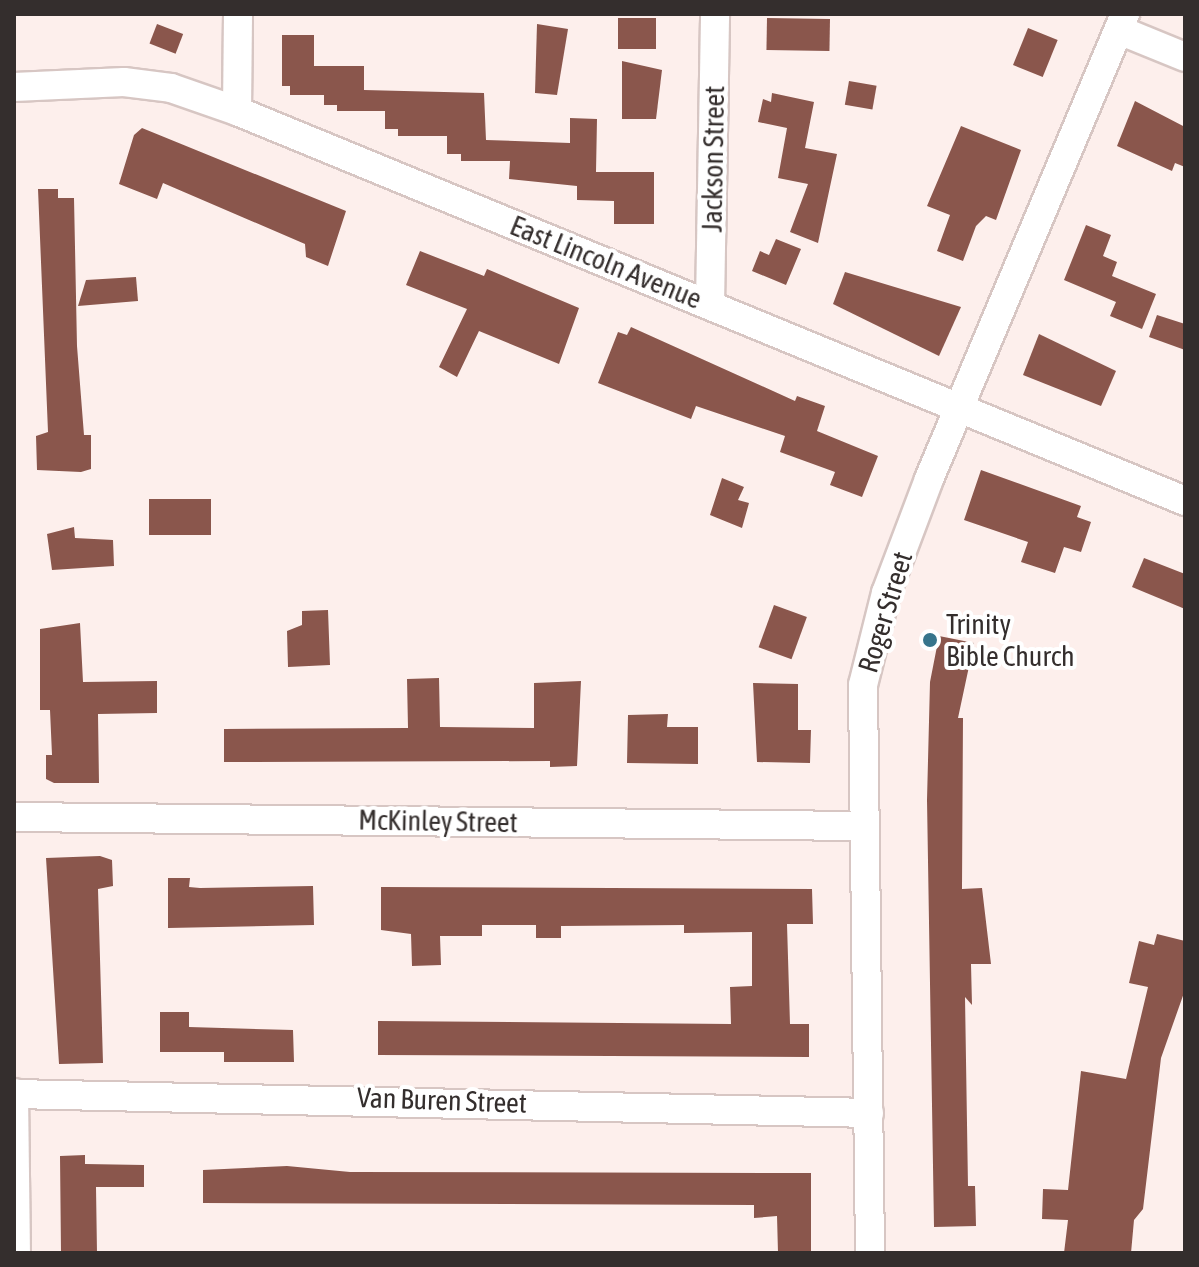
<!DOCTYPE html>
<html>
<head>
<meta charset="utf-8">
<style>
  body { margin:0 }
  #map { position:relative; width:1199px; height:1267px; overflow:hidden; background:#fdefec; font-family:"Asap Condensed",sans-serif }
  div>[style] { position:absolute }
  .building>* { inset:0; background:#8a564c; transform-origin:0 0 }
  .roads { filter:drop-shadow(2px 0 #d7c6c3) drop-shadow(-2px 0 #d7c6c3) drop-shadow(0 2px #d7c6c3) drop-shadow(0 -2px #d7c6c3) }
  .minor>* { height:28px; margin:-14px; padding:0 14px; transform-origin:14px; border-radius:14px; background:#fff }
  .dots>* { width:22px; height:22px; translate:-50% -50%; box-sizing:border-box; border:4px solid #fff; border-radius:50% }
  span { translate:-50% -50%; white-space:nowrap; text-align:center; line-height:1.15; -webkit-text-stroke:8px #fff; paint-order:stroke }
  .street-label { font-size:28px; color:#342e2d }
  .poi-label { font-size:28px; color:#342e2d }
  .left { translate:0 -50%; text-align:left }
  .frame { position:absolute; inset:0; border:16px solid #342e2d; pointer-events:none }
</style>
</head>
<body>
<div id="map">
  <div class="building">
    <div style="left:618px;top:18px;width:38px;height:31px"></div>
    <div style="left:767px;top:18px;width:63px;height:32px;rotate:1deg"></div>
    <div style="left:157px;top:24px;width:28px;height:21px;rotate:21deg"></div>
    <div style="clip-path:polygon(537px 24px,568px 29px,557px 95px,535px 93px)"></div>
    <div style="left:1028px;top:28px;width:32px;height:40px;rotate:22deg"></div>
    <div style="clip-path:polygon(282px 35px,314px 35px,314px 66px,364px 66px,364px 90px,484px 93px,486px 140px,570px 143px,570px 118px,597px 119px,596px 172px,654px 172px,654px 224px,614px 224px,614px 201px,577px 200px,577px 186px,509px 179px,510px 161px,461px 161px,461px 154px,447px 154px,447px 136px,398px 136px,398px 129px,385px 129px,385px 111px,337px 111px,337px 105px,324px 105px,324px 95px,290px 95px,290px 86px,282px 86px)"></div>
    <div style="clip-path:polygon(622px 61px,662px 70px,656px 119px,622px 119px)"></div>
    <div style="left:849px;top:81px;width:28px;height:24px;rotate:10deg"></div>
    <div style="clip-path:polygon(772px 93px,814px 102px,805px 148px,837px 154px,818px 243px,790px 232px,808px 184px,778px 178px,787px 128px,758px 122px,763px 99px,771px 102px)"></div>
    <div style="clip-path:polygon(1135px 101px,1185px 127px,1185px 167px,1175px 163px,1172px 171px,1117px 146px)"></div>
    <div style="clip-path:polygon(961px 126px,1021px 150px,996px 220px,986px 216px,976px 226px,963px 261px,937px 251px,950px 215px,927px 206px)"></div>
    <div style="clip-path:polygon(142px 128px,346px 211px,328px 266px,306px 257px,305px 244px,163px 183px,157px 199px,119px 184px,134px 135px)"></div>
    <div style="clip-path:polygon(38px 189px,58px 189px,58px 198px,74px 198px,77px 346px,84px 435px,91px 435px,91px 469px,81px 472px,37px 470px,36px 436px,48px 432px)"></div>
    <div style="clip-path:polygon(1086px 225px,1111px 235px,1103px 256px,1117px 262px,1112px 276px,1156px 294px,1142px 329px,1110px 316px,1116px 302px,1064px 280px)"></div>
    <div style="clip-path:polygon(776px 239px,801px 249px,786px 285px,752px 271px,760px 251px,769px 255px)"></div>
    <div style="clip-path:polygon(420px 251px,484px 276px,487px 269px,579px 308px,559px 364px,479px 331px,457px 377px,439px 367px,467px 309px,406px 285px)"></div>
    <div style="clip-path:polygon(845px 272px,961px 307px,939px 356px,833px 304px)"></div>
    <div style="clip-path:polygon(136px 277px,138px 301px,78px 306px,86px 280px)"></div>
    <div style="clip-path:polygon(1157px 315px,1185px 324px,1185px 350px,1149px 337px)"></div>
    <div style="clip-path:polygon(631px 327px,795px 401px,797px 396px,825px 406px,817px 431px,878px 456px,862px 497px,830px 485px,835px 472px,780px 452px,785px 436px,696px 406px,691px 419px,598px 383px,618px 332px,627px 335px)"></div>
    <div style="clip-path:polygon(1039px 334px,1116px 371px,1101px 406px,1023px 375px)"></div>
    <div style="clip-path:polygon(981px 470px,1081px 506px,1077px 517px,1091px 522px,1081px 552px,1064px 547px,1055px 573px,1021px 562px,1028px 542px,964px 520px)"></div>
    <div style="clip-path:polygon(722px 478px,744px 487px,738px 500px,749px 503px,742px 528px,710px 515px)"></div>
    <div style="left:149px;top:499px;width:62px;height:36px"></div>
    <div style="clip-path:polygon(74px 527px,75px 538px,113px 540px,114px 566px,52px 570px,47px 534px)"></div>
    <div style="clip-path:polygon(1144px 558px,1185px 574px,1185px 609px,1132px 587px)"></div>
    <div style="left:774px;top:605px;width:35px;height:45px;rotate:20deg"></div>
    <div style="clip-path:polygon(328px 610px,330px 665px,288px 667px,287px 631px,302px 625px,302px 611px)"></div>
    <div style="clip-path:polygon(80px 623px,83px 682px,157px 681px,157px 713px,98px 714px,99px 783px,54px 783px,46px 779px,46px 755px,52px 755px,50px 710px,40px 710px,40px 629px)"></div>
    <div style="clip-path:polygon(939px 636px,974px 643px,958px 718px,963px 718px,962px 889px,982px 888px,991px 964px,971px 964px,972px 1005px,965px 997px,968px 1186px,975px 1186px,976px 1226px,934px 1227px,927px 800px,930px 682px)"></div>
    <div style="clip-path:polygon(439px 678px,440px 727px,534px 728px,534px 683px,581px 681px,577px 766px,550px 767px,550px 761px,224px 762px,224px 729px,408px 728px,407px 679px)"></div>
    <div style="clip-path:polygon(753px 683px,798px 684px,798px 730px,811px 730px,810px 763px,757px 762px)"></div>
    <div style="clip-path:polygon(668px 714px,667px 727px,698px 727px,698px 764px,627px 763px,628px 715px)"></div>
    <div style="clip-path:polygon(100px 856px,112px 860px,113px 886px,98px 889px,103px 1063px,59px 1064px,46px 858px)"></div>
    <div style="clip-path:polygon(168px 878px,190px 878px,189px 887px,200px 888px,313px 886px,314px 925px,168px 928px)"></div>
    <div style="clip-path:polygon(381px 887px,812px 889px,813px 924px,787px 924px,790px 1024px,809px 1024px,809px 1057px,378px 1055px,378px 1021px,731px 1024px,730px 987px,752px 986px,752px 932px,684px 933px,684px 925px,561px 926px,561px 938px,536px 938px,536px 925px,482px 925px,482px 936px,440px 936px,441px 965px,412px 966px,411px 934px,381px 930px)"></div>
    <div style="clip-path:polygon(1157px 934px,1185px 941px,1185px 990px,1161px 1058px,1143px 1209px,1134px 1220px,1131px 1253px,1064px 1253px,1068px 1220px,1042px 1219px,1043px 1189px,1068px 1190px,1081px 1071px,1126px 1079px,1148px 987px,1129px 983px,1139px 941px,1154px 945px)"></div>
    <div style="clip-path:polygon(160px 1012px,189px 1012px,189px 1027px,293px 1030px,294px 1062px,224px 1062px,224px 1052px,160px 1052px)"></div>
    <div style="clip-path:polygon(85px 1155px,85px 1164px,144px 1165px,144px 1187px,96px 1187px,97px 1253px,61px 1253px,60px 1156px)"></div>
    <div style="clip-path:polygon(287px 1166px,350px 1172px,811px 1173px,811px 1253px,778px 1253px,777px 1216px,754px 1218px,754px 1205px,203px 1203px,203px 1170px)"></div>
  </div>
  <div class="roads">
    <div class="minor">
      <div style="left:1119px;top:30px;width:71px;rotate:22.2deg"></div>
      <div style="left:14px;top:87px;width:110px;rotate:-2.6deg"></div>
      <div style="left:124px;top:82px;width:47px;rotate:7.3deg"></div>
      <div style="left:171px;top:88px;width:70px;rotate:19.2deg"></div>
      <div style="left:237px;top:111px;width:1025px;rotate:22.36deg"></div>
      <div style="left:237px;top:111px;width:97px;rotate:-89.4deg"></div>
      <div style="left:710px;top:305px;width:291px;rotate:-89deg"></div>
      <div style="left:14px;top:817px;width:849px;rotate:0.61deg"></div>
      <div style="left:14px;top:1093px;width:160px;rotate:89.3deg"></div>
      <div style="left:14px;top:1094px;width:855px;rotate:1.27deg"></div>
      <div style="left:870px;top:1253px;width:568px;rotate:-90.71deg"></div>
      <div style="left:863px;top:685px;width:95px;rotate:-76deg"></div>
      <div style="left:886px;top:593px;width:122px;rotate:-69.3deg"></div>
      <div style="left:929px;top:479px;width:505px;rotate:-67.14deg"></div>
    </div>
  </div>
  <div class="dots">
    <div style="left:930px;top:640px;background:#37748b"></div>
  </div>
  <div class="street-label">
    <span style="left:713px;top:159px;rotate:-89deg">Jackson Street</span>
    <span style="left:606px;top:262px;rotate:22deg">East Lincoln Avenue</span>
    <span style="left:885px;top:612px;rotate:-73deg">Roger Street</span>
    <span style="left:438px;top:821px;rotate:1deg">McKinley Street</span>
    <span style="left:442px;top:1100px;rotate:2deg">Van Buren Street</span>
  </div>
  <div class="poi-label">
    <span class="left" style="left:946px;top:640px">Trinity<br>Bible Church</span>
  </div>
  <div class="frame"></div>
</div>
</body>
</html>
